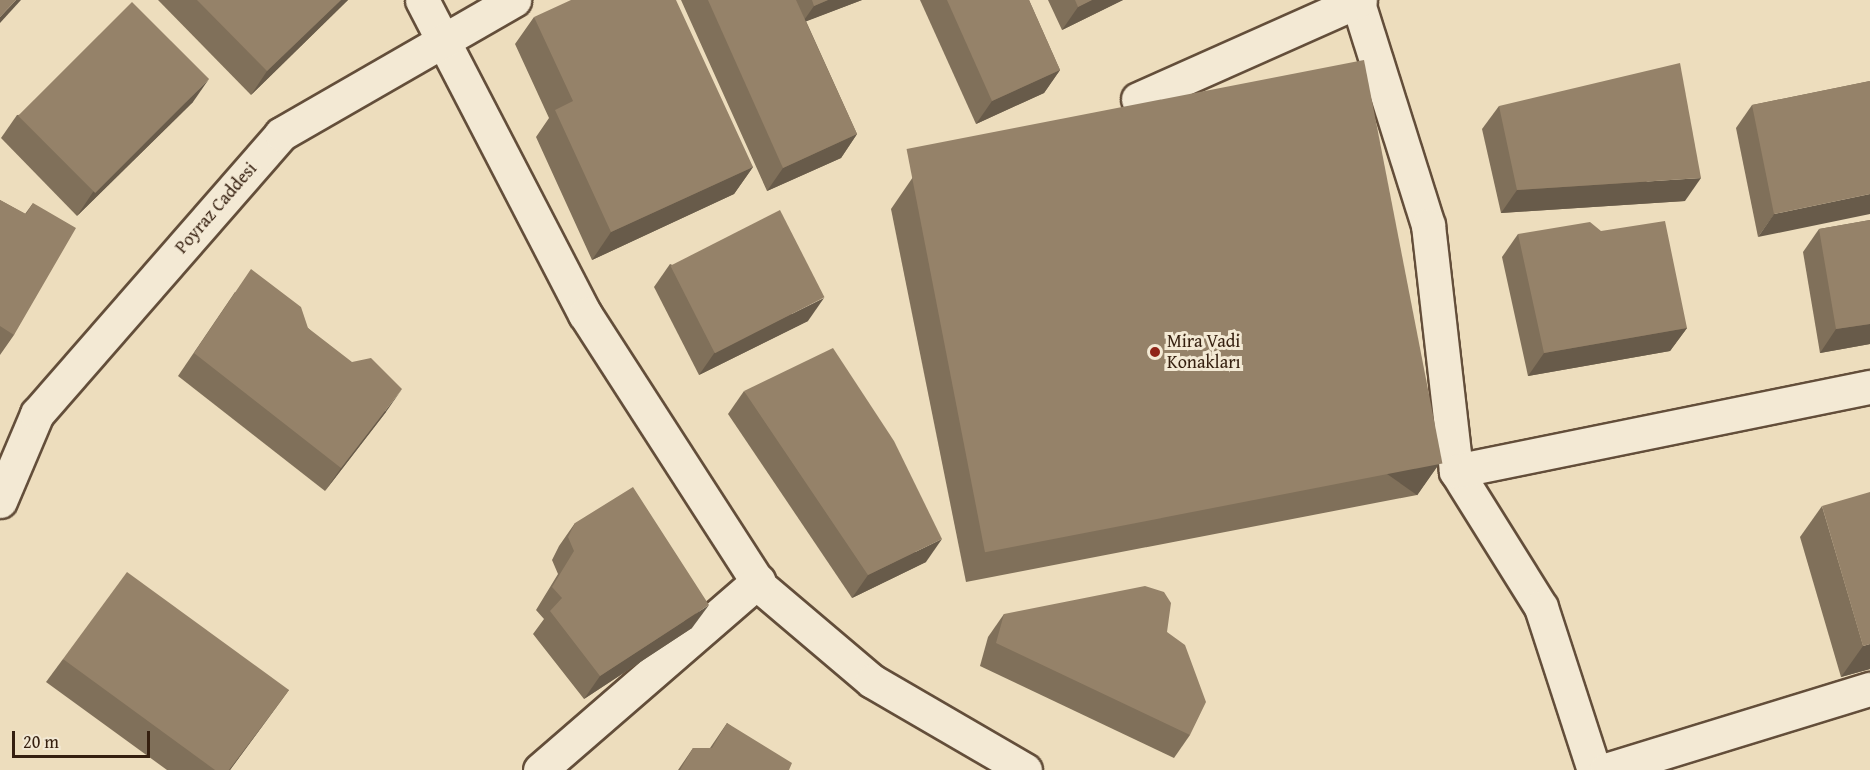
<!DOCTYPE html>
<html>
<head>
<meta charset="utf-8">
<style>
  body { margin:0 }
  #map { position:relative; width:1870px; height:770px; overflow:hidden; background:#edddbd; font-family:"Gentium Book Plus",serif }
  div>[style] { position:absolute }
  .roads { filter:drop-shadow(2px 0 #634e3a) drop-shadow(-2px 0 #634e3a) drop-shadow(0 2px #634e3a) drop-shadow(0 -2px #634e3a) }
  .minor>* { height:33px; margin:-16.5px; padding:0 16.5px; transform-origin:16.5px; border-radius:16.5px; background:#f3e9d4 }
  .tertiary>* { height:33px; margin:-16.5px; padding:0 16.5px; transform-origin:16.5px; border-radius:16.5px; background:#f3e9d4 }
  .wall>* { inset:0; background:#80705a }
  .shaded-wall>* { inset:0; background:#685b4a; transform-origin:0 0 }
  .building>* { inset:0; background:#958269; transform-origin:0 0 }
  .dots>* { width:16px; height:16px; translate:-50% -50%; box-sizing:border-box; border:3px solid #f3e9d4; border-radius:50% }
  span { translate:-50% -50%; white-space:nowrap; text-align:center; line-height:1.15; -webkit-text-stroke:6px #f3e9d4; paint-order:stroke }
  .street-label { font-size:18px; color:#351f0f }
  .poi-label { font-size:18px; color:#351f0f }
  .left { translate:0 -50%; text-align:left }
  .scale { position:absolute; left:12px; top:731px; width:138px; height:27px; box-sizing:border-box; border:3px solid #351f0f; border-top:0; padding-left:8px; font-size:18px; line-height:21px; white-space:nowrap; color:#351f0f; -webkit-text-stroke:4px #f3e9d4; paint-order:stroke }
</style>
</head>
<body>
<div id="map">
  <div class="roads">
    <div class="minor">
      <div style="left:422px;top:0;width:354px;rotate:62.6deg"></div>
      <div style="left:585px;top:314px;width:325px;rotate:57.2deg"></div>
      <div style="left:761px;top:587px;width:145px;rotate:40.3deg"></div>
      <div style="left:872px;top:681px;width:177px;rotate:30.2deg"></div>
      <div style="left:1358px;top:3px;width:233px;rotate:72.5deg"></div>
      <div style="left:1428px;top:225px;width:248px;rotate:83.5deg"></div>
      <div style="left:1456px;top:471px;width:160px;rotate:58deg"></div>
      <div style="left:1541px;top:607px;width:171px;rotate:72deg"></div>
      <div style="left:1138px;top:99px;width:243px;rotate:-24deg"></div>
      <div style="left:1456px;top:471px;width:422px;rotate:-11.5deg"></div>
      <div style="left:540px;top:770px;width:289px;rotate:-40.9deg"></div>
      <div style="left:1606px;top:770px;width:276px;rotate:-17.1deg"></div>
    </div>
    <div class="tertiary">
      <div style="left:0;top:501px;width:95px;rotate:-67deg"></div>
      <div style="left:37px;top:414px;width:371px;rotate:-48.9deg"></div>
      <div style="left:281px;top:134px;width:269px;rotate:-29.9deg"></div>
    </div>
  </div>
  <div class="wall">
    <div style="clip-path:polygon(158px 0,348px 0,251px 95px)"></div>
    <div style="clip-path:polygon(681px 0,862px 0,806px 21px,857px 134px,841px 158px,767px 191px)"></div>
    <div style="clip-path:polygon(920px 0,1029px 0,1060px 70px,1044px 93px,976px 124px)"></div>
    <div style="clip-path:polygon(1048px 0,1123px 0,1062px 30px)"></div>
    <div style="clip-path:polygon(534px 17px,753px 167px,734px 194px,592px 260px,536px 137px,549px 118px,515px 44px)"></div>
    <div style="clip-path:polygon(1870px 81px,1758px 237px,1736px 128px,1752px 105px)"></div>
    <div style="clip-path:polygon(193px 102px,77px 216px,1px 138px,17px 115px)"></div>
    <div style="clip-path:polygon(1499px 106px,1685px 201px,1501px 213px,1482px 129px)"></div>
    <div style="clip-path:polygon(913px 177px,1439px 464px,1417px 495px,966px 582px,891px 209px)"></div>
    <div style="clip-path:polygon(0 200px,25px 214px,33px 203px,14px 335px,0 355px)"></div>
    <div style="clip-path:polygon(1870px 220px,1870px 344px,1820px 353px,1803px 252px,1819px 229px)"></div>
    <div style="clip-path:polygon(1518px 234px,1687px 328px,1670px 351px,1528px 376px,1502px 257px)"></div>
    <div style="clip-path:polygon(670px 264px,808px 321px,699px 375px,654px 287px)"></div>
    <div style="clip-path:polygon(235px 292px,308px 328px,386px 412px,325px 491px,178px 376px)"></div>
    <div style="clip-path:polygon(744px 391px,926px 562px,852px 598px,728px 414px)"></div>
    <div style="clip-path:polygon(1822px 506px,1870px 669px,1841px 677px,1800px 537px)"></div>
    <div style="clip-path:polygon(575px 523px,692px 628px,584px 699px,533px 634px,544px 619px,536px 610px,558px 574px,552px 560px,559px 546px)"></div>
    <div style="clip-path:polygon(1004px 614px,1167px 632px,1190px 735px,1174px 758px,980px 666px,988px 637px)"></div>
    <div style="clip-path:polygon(63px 659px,289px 690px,230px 770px,167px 770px,46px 682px)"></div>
    <div style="clip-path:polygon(727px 723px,789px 770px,678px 770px,693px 748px,710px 748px)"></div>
  </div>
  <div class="shaded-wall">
    <div style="clip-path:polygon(16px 0,21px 0,0 23px,0 17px)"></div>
    <div style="clip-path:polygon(341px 0,348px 0,251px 95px,267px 71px)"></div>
    <div style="clip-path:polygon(828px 0,862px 0,802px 23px,814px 6px)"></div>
    <div style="clip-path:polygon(1092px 0,1123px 0,1062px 30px,1078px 7px)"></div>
    <div style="clip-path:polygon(1060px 70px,1044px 93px,976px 124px,992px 101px)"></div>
    <div style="clip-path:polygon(209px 79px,193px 102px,77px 216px,93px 192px)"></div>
    <div style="clip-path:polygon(857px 134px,841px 158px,767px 191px,783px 168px)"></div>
    <div style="clip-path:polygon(753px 167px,734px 194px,592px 260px,611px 232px)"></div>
    <div style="clip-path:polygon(1701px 178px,1685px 201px,1501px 213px,1517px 190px)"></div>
    <div style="clip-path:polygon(1870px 194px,1870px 214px,1758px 237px,1774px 214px)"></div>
    <div style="clip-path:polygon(824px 298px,808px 321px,699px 375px,715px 352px)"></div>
    <div style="clip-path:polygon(1870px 324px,1870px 344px,1820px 353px,1836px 329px)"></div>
    <div style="clip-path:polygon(1687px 328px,1670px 351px,1528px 376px,1544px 353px)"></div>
    <div style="clip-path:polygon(402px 389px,386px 412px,325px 491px,341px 468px)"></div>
    <div style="left:1439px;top:464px;width:38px;height:459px;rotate:125deg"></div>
    <div style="clip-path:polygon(942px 539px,926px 562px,852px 598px,868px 575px)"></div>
    <div style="clip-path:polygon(709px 605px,692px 628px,584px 699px,600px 676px)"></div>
    <div style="clip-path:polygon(1870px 644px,1870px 669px,1841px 677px,1863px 646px)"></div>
    <div style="clip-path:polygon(289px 690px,230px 770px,229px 770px)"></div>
  </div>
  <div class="building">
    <div style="clip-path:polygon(0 0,16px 0,0 17px)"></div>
    <div style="clip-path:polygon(197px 0,341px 0,267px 71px)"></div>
    <div style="clip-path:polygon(571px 0,676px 0,753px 167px,611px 232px,555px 110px,573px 101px,534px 17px)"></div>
    <div style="clip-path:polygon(708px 0,796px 0,857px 134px,783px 168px)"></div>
    <div style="clip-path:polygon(812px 0,828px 0,814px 6px)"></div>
    <div style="clip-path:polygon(947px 0,1029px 0,1060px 70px,992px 101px)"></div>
    <div style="clip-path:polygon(1075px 0,1092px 0,1078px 7px)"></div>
    <div style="left:132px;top:2px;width:109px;height:161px;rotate:45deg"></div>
    <div style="left:1364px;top:60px;width:411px;height:466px;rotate:79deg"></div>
    <div style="clip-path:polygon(1680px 63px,1701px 178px,1517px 190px,1499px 106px)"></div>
    <div style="clip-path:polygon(1870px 81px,1870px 194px,1774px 214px,1752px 105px)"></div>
    <div style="clip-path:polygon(0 200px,26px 214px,33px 203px,76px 228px,14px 335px,0 326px)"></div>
    <div style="left:780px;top:210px;width:98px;height:123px;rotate:63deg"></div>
    <div style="clip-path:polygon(1870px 220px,1870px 324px,1836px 329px,1819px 229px)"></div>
    <div style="clip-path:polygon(1665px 221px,1687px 328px,1544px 353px,1518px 234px,1590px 222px,1601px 231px)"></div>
    <div style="clip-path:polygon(251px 269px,301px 307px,308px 328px,352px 362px,371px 358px,402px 389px,341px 468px,194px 353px)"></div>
    <div style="clip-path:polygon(833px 348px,894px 441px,942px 539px,868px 575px,744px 391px)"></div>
    <div style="clip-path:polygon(633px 487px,709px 605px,600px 676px,550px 611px,562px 598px,552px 587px,574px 551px,568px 537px,575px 523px)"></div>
    <div style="clip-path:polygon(1870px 492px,1870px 644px,1863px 646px,1822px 506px)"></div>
    <div style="clip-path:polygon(127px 572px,289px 690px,229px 770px,215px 770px,63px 659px)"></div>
    <div style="clip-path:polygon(1145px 586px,1164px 592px,1171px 603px,1167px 632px,1185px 645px,1206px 702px,1190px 735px,996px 643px,1004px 614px)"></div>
    <div style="clip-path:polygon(727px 723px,792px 763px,789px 770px,680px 770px,693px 748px,712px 748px)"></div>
  </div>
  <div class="dots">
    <div style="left:1155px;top:352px;background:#8f2418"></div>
  </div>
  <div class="street-label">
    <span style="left:216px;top:208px;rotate:-49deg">Poyraz Caddesi</span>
  </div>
  <div class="poi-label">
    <span class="left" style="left:1167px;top:352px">Mira Vadi<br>Konakları</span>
  </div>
  <div class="scale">20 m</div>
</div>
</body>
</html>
